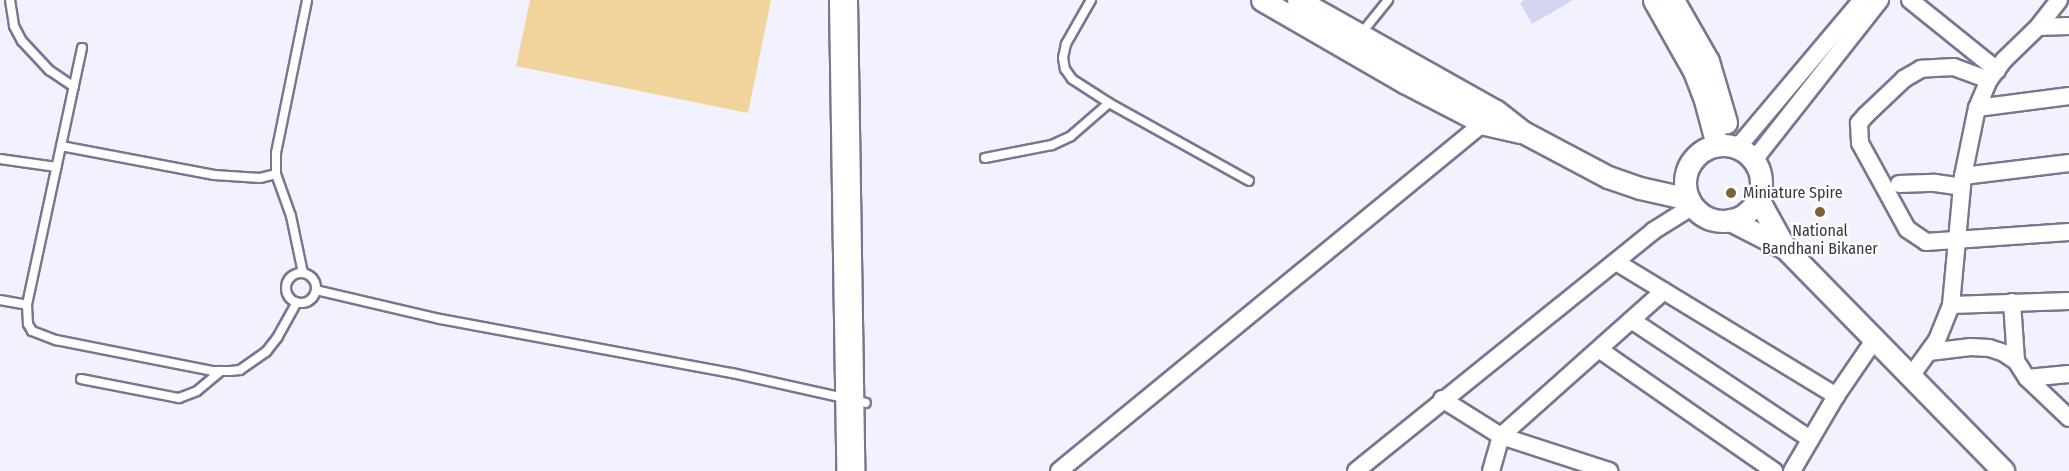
<!DOCTYPE html>
<html>
<head>
<meta charset="utf-8">
<style>
  body { margin:0 }
  #map { position:relative; width:2069px; height:471px; overflow:hidden; background:#f2f2ff; font-family:"Fira Sans Condensed",sans-serif }
  div>[style] { position:absolute }
  .green>* { inset:0; background:#f1d49c }
  .building>* { inset:0; background:#d5d4f3 }
  .roads { filter:drop-shadow(2px 0 #777792) drop-shadow(-2px 0 #777792) drop-shadow(0 2px #777792) drop-shadow(0 -2px #777792) }
  .service>* { height:8px; margin:-4px; padding:0 4px; transform-origin:4px; border-radius:4px; background:#fff }
  .service>.ring { margin:-4px; padding:0; box-sizing:content-box; background:none; border:8px solid #fff; border-radius:50% }
  .minor>* { height:16px; margin:-8px; padding:0 8px; transform-origin:8px; border-radius:8px; background:#fff }
  .tertiary>* { height:21px; margin:-10.5px; padding:0 10.5px; transform-origin:10.5px; border-radius:10.5px; background:#fff }
  .tertiary>.ring { margin:-10.5px; padding:0; box-sizing:content-box; background:none; border:21px solid #fff; border-radius:50% }
  .primary>* { height:27px; margin:-13.5px; padding:0 13.5px; transform-origin:13.5px; border-radius:13.5px; background:#fff }
  .dots>* { width:16px; height:16px; translate:-50% -50%; box-sizing:border-box; border:3px solid #fff; border-radius:50% }
  span { translate:-50% -50%; white-space:nowrap; text-align:center; line-height:1.15; -webkit-text-stroke:4.5px #fff; paint-order:stroke }
  .poi-label { font-size:16px; color:#373743 }
  .left { translate:0 -50%; text-align:left }
</style>
</head>
<body>
<div id="map">
  <div class="green">
    <div style="clip-path:polygon(530px 0,771px 0,748px 113px,516px 66px)"></div>
  </div>
  <div class="building">
    <div style="clip-path:polygon(1524px 0,1573px 0,1532px 24px,1520px 3px)"></div>
  </div>
  <div class="roads">
    <div class="service">
      <div style="left:10px;top:0;width:26px;rotate:81deg"></div>
      <div style="left:14px;top:26px;width:17px;rotate:62deg"></div>
      <div style="left:22px;top:41px;width:40px;rotate:47deg"></div>
      <div style="left:49px;top:70px;width:30px;rotate:34deg"></div>
      <div style="left:1091px;top:0;width:51px;rotate:119.6deg"></div>
      <div style="left:1066px;top:44px;width:14px;rotate:102deg"></div>
      <div style="left:1063px;top:58px;width:11px;rotate:80deg"></div>
      <div style="left:1065px;top:69px;width:12px;rotate:55deg"></div>
      <div style="left:1072px;top:79px;width:44px;rotate:33deg"></div>
      <div style="left:1109px;top:103px;width:160px;rotate:29.1deg"></div>
      <div style="left:1360px;top:35px;width:45px;rotate:-51.3deg"></div>
      <div style="left:82px;top:48px;width:263px;rotate:102.1deg"></div>
      <div style="left:27px;top:305px;width:19px;rotate:87deg"></div>
      <div style="left:28px;top:324px;width:8px;rotate:60deg"></div>
      <div style="left:32px;top:331px;width:26px;rotate:21deg"></div>
      <div style="left:56px;top:340px;width:159px;rotate:11.2deg"></div>
      <div style="left:212px;top:371px;width:18px"></div>
      <div style="left:230px;top:371px;width:10px;rotate:-6deg"></div>
      <div style="left:240px;top:370px;width:32px;rotate:-35deg"></div>
      <div style="left:266px;top:352px;width:18px;rotate:-52deg"></div>
      <div style="left:277px;top:338px;width:41px;rotate:-60.9deg"></div>
      <div style="left:61px;top:146px;width:156px;rotate:10.7deg"></div>
      <div style="left:214px;top:175px;width:46px;rotate:3.7deg"></div>
      <div style="left:260px;top:178px;width:16px;rotate:-14deg"></div>
      <div style="left:985px;top:158px;width:68px;rotate:-11deg"></div>
      <div style="left:1052px;top:145px;width:21px;rotate:-25deg"></div>
      <div style="left:1071px;top:136px;width:50px;rotate:-41deg"></div>
      <div style="left:0;top:159px;width:57px;rotate:8.1deg"></div>
      <div style="left:303px;top:273px;width:58px;rotate:-101.9deg"></div>
      <div style="left:291px;top:216px;width:45px;rotate:-109.7deg"></div>
      <div style="left:276px;top:174px;width:21px;rotate:-90deg"></div>
      <div style="left:276px;top:153px;width:156px;rotate:-78.5deg"></div>
      <div class="ring" style="left:286px;top:273px;width:22px;height:22px"></div>
      <div style="left:316px;top:290px;width:127px;rotate:13.2deg"></div>
      <div style="left:440px;top:319px;width:297px;rotate:10.5deg"></div>
      <div style="left:732px;top:373px;width:137px;rotate:12.6deg"></div>
      <div style="left:0;top:300px;width:27px;rotate:10deg"></div>
      <div style="left:81px;top:379px;width:100px;rotate:11deg"></div>
      <div style="left:179px;top:398px;width:19px;rotate:-21deg"></div>
      <div style="left:197px;top:391px;width:31px;rotate:-40deg"></div>
    </div>
    <div class="minor">
      <div style="left:1910px;top:0;width:112px;rotate:38.8deg"></div>
      <div style="left:2038px;top:27px;width:31px;rotate:-2deg"></div>
      <div style="left:1989px;top:80px;width:37px;rotate:-160deg"></div>
      <div style="left:1954px;top:67px;width:33px;rotate:177deg"></div>
      <div style="left:1921px;top:69px;width:20px;rotate:150deg"></div>
      <div style="left:1904px;top:79px;width:52px;rotate:136.5deg"></div>
      <div style="left:1866px;top:115px;width:11px;rotate:131deg"></div>
      <div style="left:1859px;top:123px;width:20px;rotate:87deg"></div>
      <div style="left:1860px;top:143px;width:98px;rotate:61.3deg"></div>
      <div style="left:1907px;top:229px;width:23px;rotate:34deg"></div>
      <div style="left:1926px;top:242px;width:143px;rotate:-4deg"></div>
      <div style="left:1977px;top:108px;width:93px;rotate:-7.4deg"></div>
      <div style="left:1738px;top:147px;width:192px;rotate:-49.9deg"></div>
      <div style="left:1754px;top:160px;width:204px;rotate:-51.8deg"></div>
      <div style="left:1963px;top:176px;width:107px;rotate:-7deg"></div>
      <div style="left:1899px;top:184px;width:36px;rotate:-2deg"></div>
      <div style="left:1935px;top:183px;width:27px;rotate:8deg"></div>
      <div style="left:1616px;top:262px;width:258px;rotate:31.3deg"></div>
      <div style="left:2012px;top:302px;width:59px;rotate:86.1deg"></div>
      <div style="left:1951px;top:305px;width:118px;rotate:-1.9deg"></div>
      <div style="left:1633px;top:321px;width:213px;rotate:33.7deg"></div>
      <div style="left:1600px;top:350px;width:212px;rotate:34.8deg"></div>
      <div style="left:1929px;top:352px;width:42px;rotate:-6.8deg"></div>
      <div style="left:1971px;top:347px;width:18px;rotate:3deg"></div>
      <div style="left:1989px;top:348px;width:16px;rotate:18deg"></div>
      <div style="left:2004px;top:353px;width:14px;rotate:34deg"></div>
      <div style="left:2016px;top:361px;width:20px;rotate:57deg"></div>
      <div style="left:2027px;top:378px;width:58px;rotate:43.6deg"></div>
      <div style="left:1911px;top:376px;width:44px;rotate:-54.2deg"></div>
      <div style="left:1937px;top:340px;width:38px;rotate:-68deg"></div>
      <div style="left:1951px;top:305px;width:130px;rotate:-84.7deg"></div>
      <div style="left:1963px;top:176px;width:69px;rotate:-78.4deg"></div>
      <div style="left:1977px;top:108px;width:30px;rotate:-67deg"></div>
      <div style="left:1989px;top:80px;width:25px;rotate:-53deg"></div>
      <div style="left:2004px;top:60px;width:47px;rotate:-44.1deg"></div>
      <div style="left:2038px;top:27px;width:34px;rotate:-52deg"></div>
      <div style="left:2027px;top:378px;width:42px;rotate:-5.4deg"></div>
      <div style="left:1442px;top:399px;width:70px;rotate:32.1deg"></div>
      <div style="left:1501px;top:436px;width:114px;rotate:18deg"></div>
      <div style="left:1059px;top:471px;width:560px;rotate:-39.35deg"></div>
      <div style="left:1356px;top:471px;width:382px;rotate:-38.9deg"></div>
      <div style="left:1653px;top:231px;width:47px;rotate:-32deg"></div>
      <div style="left:1491px;top:471px;width:36px;rotate:-74deg"></div>
      <div style="left:1501px;top:436px;width:218px;rotate:-41.7deg"></div>
      <div style="left:1792px;top:471px;width:87px;rotate:-59.6deg"></div>
      <div style="left:1836px;top:396px;width:69px;rotate:-55.6deg"></div>
    </div>
    <div class="tertiary">
      <div style="left:1262px;top:0;width:166px;rotate:30deg"></div>
      <div style="left:1406px;top:83px;width:89px;rotate:27.4deg"></div>
      <div style="left:1485px;top:124px;width:35px;rotate:13deg"></div>
      <div style="left:1298px;top:0;width:227px;rotate:29.3deg"></div>
      <div style="left:1496px;top:111px;width:34px;rotate:38deg"></div>
      <div style="left:1523px;top:132px;width:96px;rotate:27.9deg"></div>
      <div style="left:1608px;top:177px;width:34px;rotate:19deg"></div>
      <div style="left:1640px;top:188px;width:50px;rotate:12.7deg"></div>
      <div style="left:1654px;top:0;width:81px;rotate:60.6deg"></div>
      <div style="left:1694px;top:71px;width:31px;rotate:69deg"></div>
      <div style="left:1705px;top:100px;width:47px;rotate:75.1deg"></div>
      <div style="left:1673px;top:0;width:70px;rotate:60.2deg"></div>
      <div style="left:1708px;top:61px;width:64px;rotate:73.6deg"></div>
      <div class="ring" style="left:1685px;top:145px;width:55px;height:55px"></div>
      <div style="left:1758px;top:199px;width:56px;rotate:61.1deg"></div>
      <div style="left:1785px;top:248px;width:312px;rotate:45.6deg"></div>
      <div style="left:1730px;top:220px;width:62px;rotate:27deg"></div>
    </div>
    <div class="primary">
      <div style="left:843px;top:0;width:471px;rotate:89.1deg"></div>
    </div>
  </div>
  <div class="dots">
    <div style="left:1731px;top:193px;background:#7b6434"></div>
    <div style="left:1820px;top:212px;background:#7b6434"></div>
  </div>
  <div class="poi-label">
    <span class="left" style="left:1743px;top:193px">Miniature Spire</span>
    <span style="left:1820px;top:240px">National<br>Bandhani Bikaner</span>
  </div>
</div>
</body>
</html>
